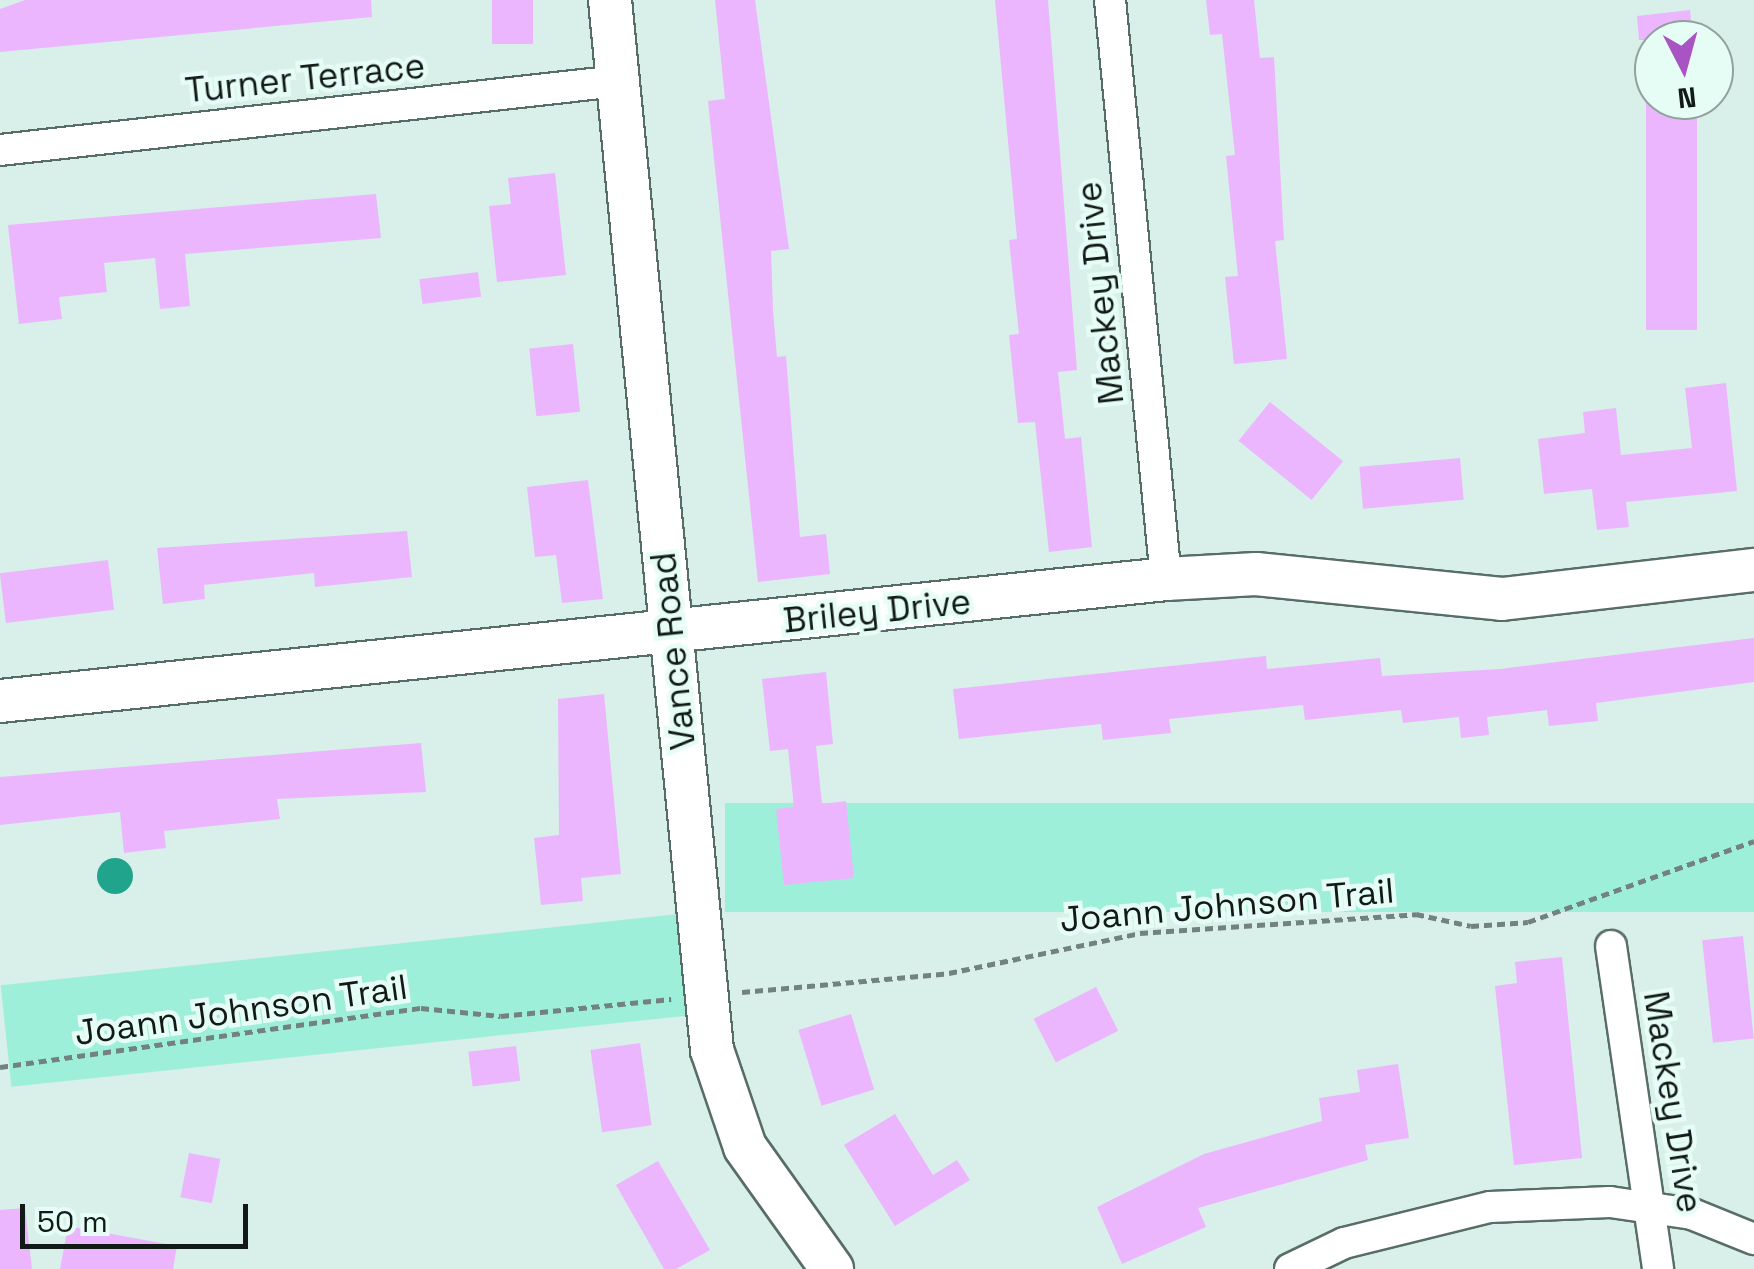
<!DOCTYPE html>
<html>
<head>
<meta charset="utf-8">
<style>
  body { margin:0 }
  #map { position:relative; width:1754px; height:1269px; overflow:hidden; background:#d9efe9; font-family:"Space Grotesk",sans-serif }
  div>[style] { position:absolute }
  .green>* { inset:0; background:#9defda; transform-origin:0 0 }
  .water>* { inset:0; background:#21a48c }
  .round { border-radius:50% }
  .building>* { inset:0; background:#ecb6fe; transform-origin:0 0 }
  .path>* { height:5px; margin-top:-2.5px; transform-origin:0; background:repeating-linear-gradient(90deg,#73827e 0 8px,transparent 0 13px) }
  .roads { filter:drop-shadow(2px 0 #586d67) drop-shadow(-2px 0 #586d67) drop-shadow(0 2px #586d67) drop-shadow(0 -2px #586d67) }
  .street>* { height:30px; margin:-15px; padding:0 15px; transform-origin:15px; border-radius:15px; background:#fff }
  .secondary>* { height:42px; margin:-21px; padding:0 21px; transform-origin:21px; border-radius:21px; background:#fff }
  span { translate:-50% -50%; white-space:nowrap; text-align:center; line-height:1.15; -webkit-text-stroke:9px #e6fdf6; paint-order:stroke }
  .street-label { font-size:35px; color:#121a18 }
  .north { position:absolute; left:1634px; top:20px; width:100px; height:100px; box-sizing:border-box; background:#e6fdf6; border:2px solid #91a29d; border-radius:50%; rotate:174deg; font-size:28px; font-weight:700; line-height:40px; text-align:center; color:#121a18 }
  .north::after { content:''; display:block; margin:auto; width:35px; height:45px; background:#a854c3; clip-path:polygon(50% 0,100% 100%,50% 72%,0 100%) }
  .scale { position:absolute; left:20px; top:1204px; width:228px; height:45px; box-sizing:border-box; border:5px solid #121a18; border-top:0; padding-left:12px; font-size:30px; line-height:35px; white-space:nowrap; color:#121a18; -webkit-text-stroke:8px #e6fdf6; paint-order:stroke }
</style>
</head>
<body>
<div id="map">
  <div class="green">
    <div style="left:1754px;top:803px;width:109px;height:1029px;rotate:90deg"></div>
    <div style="left:679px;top:914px;width:102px;height:682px;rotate:84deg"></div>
  </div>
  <div class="water">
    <div class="round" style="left:97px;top:858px;width:36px;height:36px"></div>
  </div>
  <div class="building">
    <div style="clip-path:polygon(25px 0,371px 0,372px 17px,0 52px,0 9px)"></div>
    <div style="left:492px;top:0;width:41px;height:44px"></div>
    <div style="clip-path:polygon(715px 0,755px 0,789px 249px,771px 251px,773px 311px,777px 357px,786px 356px,800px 537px,826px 534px,830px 574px,758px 582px,708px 101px,725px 99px)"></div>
    <div style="clip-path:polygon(995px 0,1048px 0,1077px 370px,1058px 372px,1065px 439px,1081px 437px,1092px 547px,1049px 552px,1035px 422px,1018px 423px,1009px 335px,1019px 334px,1009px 240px,1017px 239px)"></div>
    <div style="clip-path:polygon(1206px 0,1254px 0,1260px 58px,1274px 57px,1284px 240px,1275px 241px,1287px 359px,1234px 364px,1225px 277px,1238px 276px,1226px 156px,1235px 155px,1222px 34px,1210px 35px)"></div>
    <div style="clip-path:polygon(1690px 10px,1693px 40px,1639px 40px,1637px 16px)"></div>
    <div style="left:1646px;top:100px;width:51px;height:230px"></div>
    <div style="clip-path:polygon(555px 173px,566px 275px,497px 282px,489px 206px,511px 204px,508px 178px)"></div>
    <div style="clip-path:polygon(376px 194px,381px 238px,185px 254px,190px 306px,160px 309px,155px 258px,104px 263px,107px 292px,59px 297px,62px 319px,19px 324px,8px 225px)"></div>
    <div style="left:478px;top:272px;width:25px;height:59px;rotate:83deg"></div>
    <div style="left:573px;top:344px;width:68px;height:44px;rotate:84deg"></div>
    <div style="clip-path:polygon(1726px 383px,1737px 491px,1626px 502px,1629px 527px,1597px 530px,1592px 489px,1544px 494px,1538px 439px,1585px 433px,1583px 412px,1616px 408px,1621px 455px,1692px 448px,1685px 388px)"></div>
    <div style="left:1270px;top:402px;width:94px;height:50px;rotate:39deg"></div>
    <div style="left:1460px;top:458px;width:42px;height:101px;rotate:85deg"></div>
    <div style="clip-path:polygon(588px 480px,603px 599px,562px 603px,556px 555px,535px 557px,527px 487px)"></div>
    <div style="clip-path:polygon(407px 531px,412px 577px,315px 587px,314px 573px,204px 585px,205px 599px,163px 604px,157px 548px)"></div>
    <div style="left:108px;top:560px;width:50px;height:109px;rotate:83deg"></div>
    <div style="clip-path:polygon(1754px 638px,1754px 682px,1596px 703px,1598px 721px,1549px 726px,1547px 710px,1487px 717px,1489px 735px,1461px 738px,1459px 717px,1403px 723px,1401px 710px,1305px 720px,1303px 705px,1169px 719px,1171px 733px,1103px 740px,1101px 724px,959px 739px,953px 689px,1266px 656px,1267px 669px,1380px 658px,1382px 676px,1500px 669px)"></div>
    <div style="clip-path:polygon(826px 672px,833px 744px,816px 746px,822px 804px,846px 801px,854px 878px,784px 885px,776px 809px,794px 807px,788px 749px,770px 751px,762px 679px)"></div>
    <div style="clip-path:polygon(604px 694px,621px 874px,581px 878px,583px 901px,541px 905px,534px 838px,559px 835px,558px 699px)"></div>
    <div style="clip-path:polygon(421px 743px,426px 792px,277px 799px,280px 819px,164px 831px,166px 848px,124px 853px,120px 812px,0 825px,0 777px)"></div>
    <div style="left:1743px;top:936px;width:103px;height:41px;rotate:84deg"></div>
    <div style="clip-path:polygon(1562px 957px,1582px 1158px,1514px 1165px,1495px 986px,1517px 983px,1515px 962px)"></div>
    <div style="left:1096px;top:987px;width:49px;height:70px;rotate:63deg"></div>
    <div style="left:851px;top:1014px;width:79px;height:55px;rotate:73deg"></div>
    <div style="left:640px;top:1043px;width:83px;height:50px;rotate:82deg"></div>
    <div style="left:516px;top:1046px;width:35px;height:48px;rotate:83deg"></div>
    <div style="clip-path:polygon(1398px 1064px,1409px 1138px,1365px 1145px,1368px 1160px,1198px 1208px,1206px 1227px,1122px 1264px,1097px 1207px,1204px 1154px,1322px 1121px,1319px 1098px,1360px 1092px,1357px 1070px)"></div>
    <div style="clip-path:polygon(895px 1114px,933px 1175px,957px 1160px,970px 1180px,895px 1226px,844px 1145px)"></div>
    <div style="left:189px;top:1153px;width:32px;height:45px;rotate:11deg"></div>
    <div style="clip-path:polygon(658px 1161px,710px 1250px,676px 1269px,664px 1269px,616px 1185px)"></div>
    <div style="clip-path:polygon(25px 1208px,32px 1269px,0 1269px,0 1210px)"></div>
    <div style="clip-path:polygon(68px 1226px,177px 1246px,173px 1269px,60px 1269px)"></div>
  </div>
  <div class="path">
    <div style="left:742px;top:992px;width:208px;rotate:-5.2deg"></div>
    <div style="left:949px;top:973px;width:195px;rotate:-11.8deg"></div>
    <div style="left:1140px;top:933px;width:277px;rotate:-3.9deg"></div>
    <div style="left:1416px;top:914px;width:56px;rotate:12.3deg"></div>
    <div style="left:1471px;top:926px;width:57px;rotate:-4deg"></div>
    <div style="left:1528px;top:922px;width:240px;rotate:-19.7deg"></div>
    <div style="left:0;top:1067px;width:425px;rotate:-8deg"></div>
    <div style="left:421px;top:1008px;width:80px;rotate:5.7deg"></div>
    <div style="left:501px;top:1016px;width:171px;rotate:-5.7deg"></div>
  </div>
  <div class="roads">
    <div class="street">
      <div style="left:1110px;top:0;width:582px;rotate:84.48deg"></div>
      <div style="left:0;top:150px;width:622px;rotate:-6.37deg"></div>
      <div style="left:1611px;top:946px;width:326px;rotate:81.7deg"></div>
      <div style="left:1290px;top:1269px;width:60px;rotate:-25.7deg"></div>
      <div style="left:1344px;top:1243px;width:150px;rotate:-13.9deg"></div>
      <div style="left:1490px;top:1207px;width:120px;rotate:-2.4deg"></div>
      <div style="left:1610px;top:1202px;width:83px;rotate:8.3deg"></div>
      <div style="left:1692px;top:1214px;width:67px;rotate:22deg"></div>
    </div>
    <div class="secondary">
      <div style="left:610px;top:0;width:1055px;rotate:84.45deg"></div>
      <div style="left:712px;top:1050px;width:102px;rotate:71.2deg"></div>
      <div style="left:745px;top:1147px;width:150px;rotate:54.5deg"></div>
      <div style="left:0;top:701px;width:1172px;rotate:-5.97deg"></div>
      <div style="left:1166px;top:579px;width:90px;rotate:-3.2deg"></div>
      <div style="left:1256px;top:574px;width:247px;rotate:5.8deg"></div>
      <div style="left:1502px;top:599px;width:254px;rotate:-6.6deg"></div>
    </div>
  </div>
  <div class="street-label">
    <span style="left:305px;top:78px;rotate:-6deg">Turner Terrace</span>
    <span style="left:1100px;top:293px;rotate:-96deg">Mackey Drive</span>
    <span style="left:877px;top:611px;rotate:-6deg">Briley Drive</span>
    <span style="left:673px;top:651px;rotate:-96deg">Vance Road</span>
    <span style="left:1227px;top:905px;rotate:-5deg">Joann Johnson Trail</span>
    <span style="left:241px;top:1010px;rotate:-8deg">Joann Johnson Trail</span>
    <span style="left:1673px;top:1102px;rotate:81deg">Mackey Drive</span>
  </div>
  <div class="north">N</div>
  <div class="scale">50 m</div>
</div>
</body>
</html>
